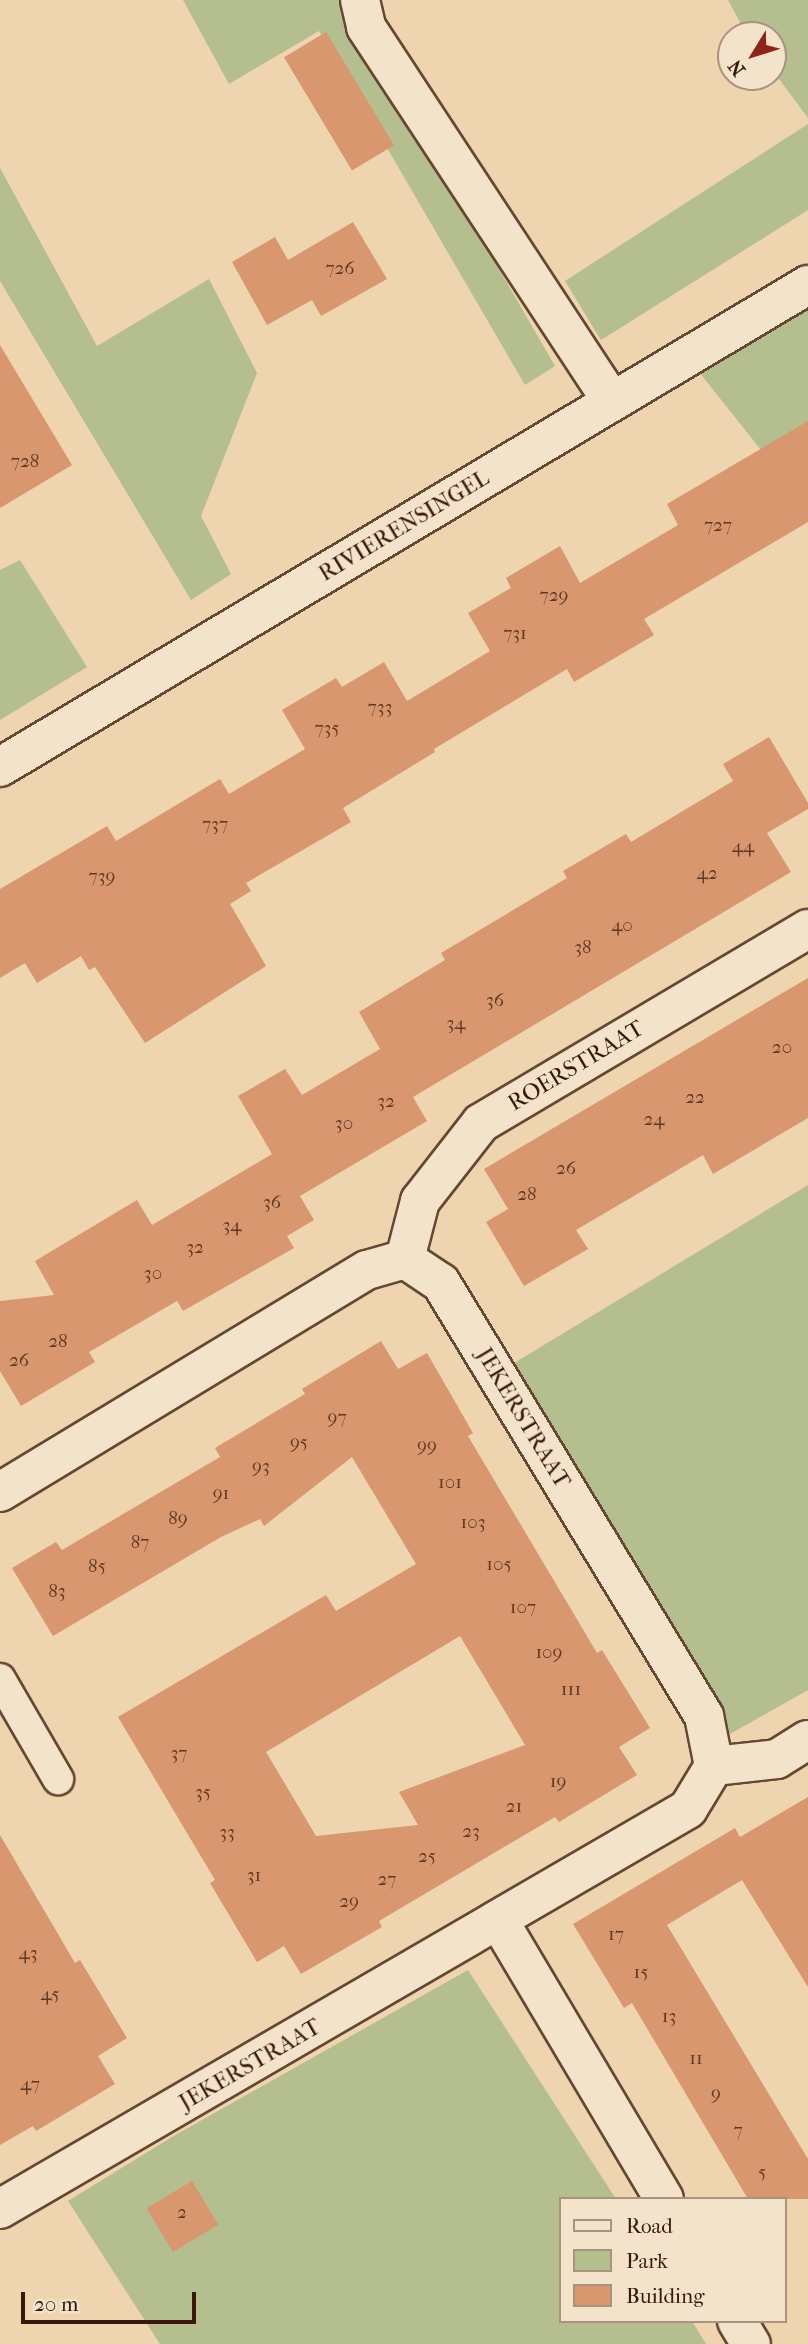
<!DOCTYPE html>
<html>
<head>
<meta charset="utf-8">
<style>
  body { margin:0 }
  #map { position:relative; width:808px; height:2344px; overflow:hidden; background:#eed4af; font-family:"IM FELL French Canon",serif }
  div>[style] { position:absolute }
  .green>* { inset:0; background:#b4be8f }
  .building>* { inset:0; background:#d8976e; transform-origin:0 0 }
  .roads { filter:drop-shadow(2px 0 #664733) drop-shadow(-2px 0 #664733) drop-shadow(0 2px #664733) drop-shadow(0 -2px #664733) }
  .lane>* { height:30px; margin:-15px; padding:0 15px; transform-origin:15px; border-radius:15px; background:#f4e3cb }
  .street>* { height:38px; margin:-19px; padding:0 19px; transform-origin:19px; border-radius:19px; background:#f4e3cb }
  .secondary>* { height:38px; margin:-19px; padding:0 19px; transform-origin:19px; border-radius:19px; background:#f4e3cb }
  span { translate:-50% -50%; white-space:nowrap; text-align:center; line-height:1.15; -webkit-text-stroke:5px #f4e3cb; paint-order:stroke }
  .number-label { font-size:19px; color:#603823 }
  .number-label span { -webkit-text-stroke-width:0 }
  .street-label { font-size:23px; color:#38180a }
  .legend { position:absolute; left:559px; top:2197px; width:228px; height:126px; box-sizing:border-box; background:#f4e3cb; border:2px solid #a9927e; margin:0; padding:9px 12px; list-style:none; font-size:21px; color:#38180a }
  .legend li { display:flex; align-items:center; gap:14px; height:35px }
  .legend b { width:35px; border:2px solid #a9927e }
  .north { position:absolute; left:717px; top:21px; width:70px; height:70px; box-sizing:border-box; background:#f4e3cb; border:2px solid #a9927e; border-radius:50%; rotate:232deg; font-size:19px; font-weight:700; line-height:28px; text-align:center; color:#38180a }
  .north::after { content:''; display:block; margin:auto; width:24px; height:32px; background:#8f2418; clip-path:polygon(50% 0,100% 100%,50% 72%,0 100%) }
  .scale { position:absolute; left:21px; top:2292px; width:175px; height:32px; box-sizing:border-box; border:4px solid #38180a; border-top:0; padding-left:9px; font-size:21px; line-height:24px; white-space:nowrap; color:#38180a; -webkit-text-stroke:5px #f4e3cb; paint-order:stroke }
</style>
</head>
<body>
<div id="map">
  <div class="green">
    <div style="clip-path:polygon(183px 0,343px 0,555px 366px,525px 385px,319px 31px,229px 84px)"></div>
    <div style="clip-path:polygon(728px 0,808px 0,808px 118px,773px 71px,773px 35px,747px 35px)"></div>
    <div style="clip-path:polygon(808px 124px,808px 210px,601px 340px,565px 281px)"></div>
    <div style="clip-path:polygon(0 168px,97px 346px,209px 279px,257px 373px,201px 516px,231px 574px,191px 600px,0 281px)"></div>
    <div style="clip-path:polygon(808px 298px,808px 515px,773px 465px,695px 367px)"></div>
    <div style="clip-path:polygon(20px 560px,87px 667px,0 720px,0 570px)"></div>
    <div style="clip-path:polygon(808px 1185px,808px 1690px,730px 1734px,506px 1368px)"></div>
    <div style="clip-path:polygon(468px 1970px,616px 2199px,561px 2199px,561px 2321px,692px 2321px,706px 2344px,160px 2344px,68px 2201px,172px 2137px)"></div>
  </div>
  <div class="building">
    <div style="left:326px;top:32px;width:132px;height:49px;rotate:59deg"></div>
    <div style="clip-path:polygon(353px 222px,387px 279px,321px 316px,312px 300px,267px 325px,232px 262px,275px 237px,288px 260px)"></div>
    <div style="clip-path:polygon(0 345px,72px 465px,0 508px)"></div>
    <div style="clip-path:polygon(808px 421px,808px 522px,644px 619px,654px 635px,574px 682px,567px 669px,434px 749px,435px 752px,343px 808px,351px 822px,246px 883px,251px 891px,230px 904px,266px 966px,145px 1043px,95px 967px,89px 970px,81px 956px,37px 983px,25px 963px,0 978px,0 889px,107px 826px,116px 841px,220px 779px,229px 794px,305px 749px,282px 710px,336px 678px,342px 687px,384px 662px,407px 701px,490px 651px,468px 613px,511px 588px,506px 578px,560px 546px,580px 583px,678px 525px,667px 504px)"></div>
    <div style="clip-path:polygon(769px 737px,808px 803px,808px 809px,767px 833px,791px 872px,413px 1097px,427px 1121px,300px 1196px,314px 1220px,287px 1236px,294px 1248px,183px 1311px,177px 1301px,89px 1352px,95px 1362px,21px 1406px,0 1371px,0 1301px,54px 1295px,35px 1261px,137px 1200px,152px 1225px,272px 1154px,238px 1096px,285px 1069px,302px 1095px,380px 1049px,359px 1012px,445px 960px,441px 953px,567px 878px,563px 871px,626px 834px,631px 842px,733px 781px,723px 764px)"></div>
    <div style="clip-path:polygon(808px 978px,808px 1118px,713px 1174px,703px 1155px,639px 1193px,576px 1230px,588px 1249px,524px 1286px,486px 1222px,508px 1209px,484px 1169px)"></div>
    <div style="clip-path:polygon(evenodd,381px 1341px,398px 1369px,427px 1353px,473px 1433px,468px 1436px,597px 1653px,602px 1650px,650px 1728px,619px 1747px,637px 1775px,559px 1822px,555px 1817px,379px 1921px,382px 1927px,301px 1974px,284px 1946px,257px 1962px,210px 1883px,215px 1880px,118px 1717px,326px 1595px,336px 1611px,416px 1564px,352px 1457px,264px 1526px,260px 1519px,221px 1537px,53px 1636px,12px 1568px,56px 1542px,62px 1550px,220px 1457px,215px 1448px,305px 1394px,302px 1389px,381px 1341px,460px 1636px,525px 1745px,399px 1792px,418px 1825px,316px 1836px,266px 1752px,460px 1636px)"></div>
    <div style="clip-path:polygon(808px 1797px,808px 1987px,742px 1880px,667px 1925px,808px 2159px,808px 2199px,748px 2199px,632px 2003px,624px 2008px,573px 1924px,735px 1828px,740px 1837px)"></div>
    <div style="clip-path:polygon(0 1835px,75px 1963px,80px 1960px,127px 2038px,98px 2056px,115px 2084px,36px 2131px,33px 2126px,0 2145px)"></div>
    <div style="left:192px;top:2181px;width:51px;height:53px;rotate:59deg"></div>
  </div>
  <div class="roads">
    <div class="lane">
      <div style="left:0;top:1679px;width:116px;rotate:59.9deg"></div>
    </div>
    <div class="street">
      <div style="left:360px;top:0;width:28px;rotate:77deg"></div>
      <div style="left:366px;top:27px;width:448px;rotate:56.7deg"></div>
      <div style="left:405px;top:1259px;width:60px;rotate:-75.5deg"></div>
      <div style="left:420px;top:1201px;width:99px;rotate:-52deg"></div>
      <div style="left:481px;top:1123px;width:380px;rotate:-30.7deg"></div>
      <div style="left:0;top:1492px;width:429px;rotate:-31.2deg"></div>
      <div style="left:367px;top:1270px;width:40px;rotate:-16deg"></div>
      <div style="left:405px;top:1259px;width:43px;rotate:33.7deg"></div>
      <div style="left:441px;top:1283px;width:507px;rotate:58.73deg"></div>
      <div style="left:704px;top:1716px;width:51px;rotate:78.7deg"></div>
      <div style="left:714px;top:1766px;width:50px;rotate:121.2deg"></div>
      <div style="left:688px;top:1809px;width:796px;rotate:149.83deg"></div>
      <div style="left:714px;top:1766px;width:63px;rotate:-6.3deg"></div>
      <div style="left:777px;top:1759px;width:36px;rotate:-32deg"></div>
      <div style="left:499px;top:1921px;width:323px;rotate:59.3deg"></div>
      <div style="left:737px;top:2321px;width:27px;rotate:59deg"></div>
    </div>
    <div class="secondary">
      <div style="left:0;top:767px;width:941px;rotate:-30.82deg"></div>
    </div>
  </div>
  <div class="number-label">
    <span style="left:340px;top:269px">726</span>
    <span style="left:25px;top:462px">728</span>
    <span style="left:718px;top:526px">727</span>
    <span style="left:554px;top:596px">729</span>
    <span style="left:515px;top:634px">731</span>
    <span style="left:380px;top:708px">733</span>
    <span style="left:327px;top:729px">735</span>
    <span style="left:215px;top:825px">737</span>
    <span style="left:743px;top:847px">44</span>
    <span style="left:707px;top:874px">42</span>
    <span style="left:102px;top:877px">739</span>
    <span style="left:622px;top:926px">40</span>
    <span style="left:583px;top:948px">38</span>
    <span style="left:495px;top:1001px">36</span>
    <span style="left:456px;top:1024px">34</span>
    <span style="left:782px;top:1048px">20</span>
    <span style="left:695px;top:1098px">22</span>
    <span style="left:386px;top:1102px">32</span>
    <span style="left:654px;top:1120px">24</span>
    <span style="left:344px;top:1124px">30</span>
    <span style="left:566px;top:1169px">26</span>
    <span style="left:527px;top:1195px">28</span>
    <span style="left:272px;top:1203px">36</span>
    <span style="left:232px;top:1226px">34</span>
    <span style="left:195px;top:1248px">32</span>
    <span style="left:153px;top:1274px">30</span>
    <span style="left:58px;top:1342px">28</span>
    <span style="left:19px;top:1361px">26</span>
    <span style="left:337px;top:1418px">97</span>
    <span style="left:299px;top:1443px">95</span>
    <span style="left:427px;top:1446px">99</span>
    <span style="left:261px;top:1467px">93</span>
    <span style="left:450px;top:1483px">101</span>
    <span style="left:221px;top:1494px">91</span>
    <span style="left:178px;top:1519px">89</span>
    <span style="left:473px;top:1523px">103</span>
    <span style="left:140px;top:1543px">87</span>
    <span style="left:499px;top:1565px">105</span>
    <span style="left:97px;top:1567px">85</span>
    <span style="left:57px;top:1592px">83</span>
    <span style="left:523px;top:1608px">107</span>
    <span style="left:549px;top:1653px">109</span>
    <span style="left:571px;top:1690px">111</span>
    <span style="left:179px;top:1754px">37</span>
    <span style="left:558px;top:1782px">19</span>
    <span style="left:203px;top:1793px">35</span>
    <span style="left:514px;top:1807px">21</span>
    <span style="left:471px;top:1832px">23</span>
    <span style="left:227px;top:1833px">33</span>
    <span style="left:427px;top:1857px">25</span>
    <span style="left:254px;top:1876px">31</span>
    <span style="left:387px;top:1880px">27</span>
    <span style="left:349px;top:1902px">29</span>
    <span style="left:616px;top:1935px">17</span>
    <span style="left:28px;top:1954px">43</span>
    <span style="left:641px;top:1973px">15</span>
    <span style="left:50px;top:1995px">45</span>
    <span style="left:669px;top:2017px">13</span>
    <span style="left:696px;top:2059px">11</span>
    <span style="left:30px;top:2085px">47</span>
    <span style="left:716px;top:2094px">9</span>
    <span style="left:738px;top:2131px">7</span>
    <span style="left:762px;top:2173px">5</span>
    <span style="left:182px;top:2213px">2</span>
  </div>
  <div class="street-label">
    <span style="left:404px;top:526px;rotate:-31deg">RIVIERENSINGEL</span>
    <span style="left:576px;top:1066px;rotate:-31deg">ROERSTRAAT</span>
    <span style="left:523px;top:1418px;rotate:59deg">JEKERSTRAAT</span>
    <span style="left:250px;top:2065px;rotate:-30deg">JEKERSTRAAT</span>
  </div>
  <ul class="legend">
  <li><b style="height:9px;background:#f4e3cb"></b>Road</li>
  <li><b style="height:19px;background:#b4be8f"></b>Park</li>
  <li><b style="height:19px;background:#d8976e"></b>Building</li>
  </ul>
  <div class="north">N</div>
  <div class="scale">20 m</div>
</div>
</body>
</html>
